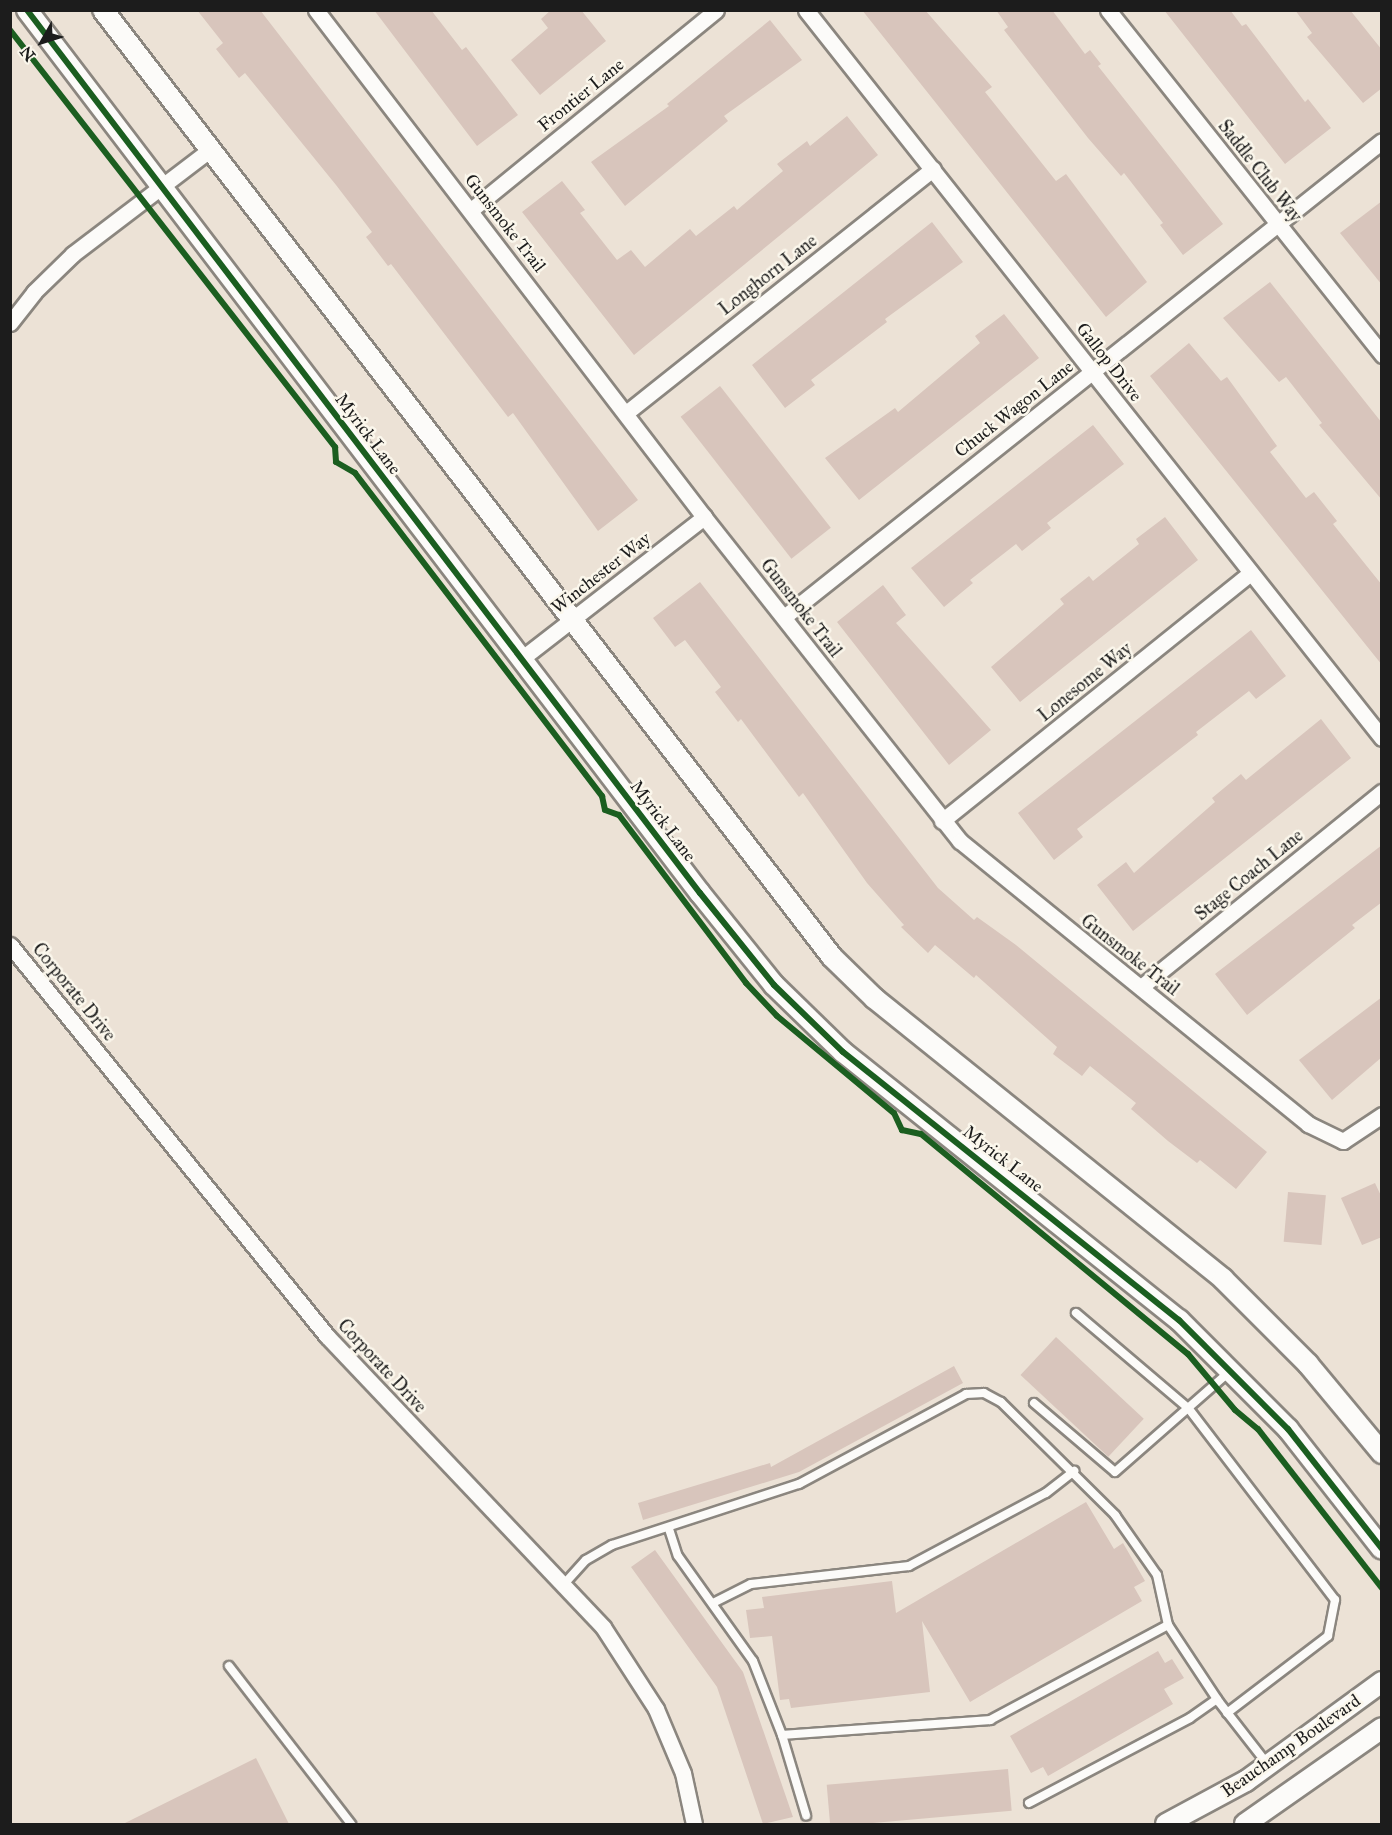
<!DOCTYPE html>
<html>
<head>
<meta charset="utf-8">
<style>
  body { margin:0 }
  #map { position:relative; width:1392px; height:1835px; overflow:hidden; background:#ece2d6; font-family:"IM FELL Great Primer",serif }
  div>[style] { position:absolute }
  .building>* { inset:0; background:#d8c5bc; transform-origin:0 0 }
  .roads { filter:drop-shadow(2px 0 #8b867f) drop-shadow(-2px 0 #8b867f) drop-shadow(0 2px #8b867f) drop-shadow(0 -2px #8b867f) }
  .service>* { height:8px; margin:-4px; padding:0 4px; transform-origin:4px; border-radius:4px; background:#fcfbf9 }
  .minor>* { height:15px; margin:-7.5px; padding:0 7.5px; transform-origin:7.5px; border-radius:7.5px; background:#fcfbf9 }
  .tertiary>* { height:20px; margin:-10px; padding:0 10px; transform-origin:10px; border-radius:10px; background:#fcfbf9 }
  .cycleway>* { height:6px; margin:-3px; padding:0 3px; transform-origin:3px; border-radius:3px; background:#1b5e20 }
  span { translate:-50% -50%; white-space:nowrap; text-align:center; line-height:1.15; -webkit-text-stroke:5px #fbf7ec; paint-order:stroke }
  .street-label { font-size:18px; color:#1c1c1c }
  .frame { position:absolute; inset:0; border:12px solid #1c1c1c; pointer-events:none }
  .north { position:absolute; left:12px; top:12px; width:60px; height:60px; -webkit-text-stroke:4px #fbf7ec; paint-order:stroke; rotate:231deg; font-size:16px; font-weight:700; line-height:24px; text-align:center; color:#1c1c1c }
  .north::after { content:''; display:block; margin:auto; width:21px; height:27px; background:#1c1c1c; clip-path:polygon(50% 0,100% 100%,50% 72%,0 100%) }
</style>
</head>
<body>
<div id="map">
  <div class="building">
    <div style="clip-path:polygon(197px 10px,260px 10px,638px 500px,598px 531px,513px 413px,508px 417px,391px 264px,388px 266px,366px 237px,372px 232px,336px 185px,245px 73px,239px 78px,216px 49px,223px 43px)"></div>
    <div style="clip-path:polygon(374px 10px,431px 10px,462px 50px,466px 47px,518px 115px,477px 146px)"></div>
    <div style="clip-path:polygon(551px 10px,581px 10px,606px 41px,540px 95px,511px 60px,548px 28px,541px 19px)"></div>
    <div style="clip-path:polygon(862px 10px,925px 10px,992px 87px,985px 92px,1056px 181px,1066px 174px,1147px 282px,1106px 317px)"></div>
    <div style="clip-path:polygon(996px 10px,1052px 10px,1085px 54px,1090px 50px,1101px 64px,1098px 66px,1223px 224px,1183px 255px,1160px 225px,1163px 223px,1124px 173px,1121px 176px,1088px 138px,1004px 30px,1008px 27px)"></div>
    <div style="clip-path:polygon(1164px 10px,1230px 10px,1242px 26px,1246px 24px,1305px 102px,1308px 99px,1331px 128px,1285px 164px)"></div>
    <div style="clip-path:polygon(1295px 10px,1350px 10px,1382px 50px,1382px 88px,1363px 103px,1307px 37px,1312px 33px)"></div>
    <div style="clip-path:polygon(770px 20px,802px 60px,724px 116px,728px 121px,625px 206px,591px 162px,669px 106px,667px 104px)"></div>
    <div style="clip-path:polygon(847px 116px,878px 155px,634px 355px,522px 212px,562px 181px,585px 210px,580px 213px,617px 260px,631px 250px,645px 267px,690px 229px,696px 236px,734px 206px,737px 210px,783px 171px,777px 164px,807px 141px,810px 146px)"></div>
    <div style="clip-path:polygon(1382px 201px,1382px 285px,1340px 233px)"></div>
    <div style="clip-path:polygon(932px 222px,963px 262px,885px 319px,887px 322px,811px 380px,815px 385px,785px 408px,752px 365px)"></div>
    <div style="clip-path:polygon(1270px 282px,1382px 423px,1382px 500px,1319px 425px,1322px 423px,1286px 377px,1279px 382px,1223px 318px)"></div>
    <div style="clip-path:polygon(1004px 314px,1039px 358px,859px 500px,825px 458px,895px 408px,898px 412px,980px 343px,975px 336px)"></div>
    <div style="clip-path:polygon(1189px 343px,1221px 381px,1227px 377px,1277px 446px,1270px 452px,1306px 498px,1314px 492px,1337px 521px,1333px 524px,1382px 585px,1382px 665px,1150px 376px)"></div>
    <div style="left:720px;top:386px;width:180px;height:50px;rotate:52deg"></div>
    <div style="clip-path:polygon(1093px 425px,1124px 464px,1047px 523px,1051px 528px,1022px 551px,1016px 544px,970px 580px,973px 583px,944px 607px,911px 568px)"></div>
    <div style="clip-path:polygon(1165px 517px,1198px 560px,1020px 702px,991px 667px,1064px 604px,1060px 599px,1089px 576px,1093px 581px,1139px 544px,1136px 539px)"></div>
    <div style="clip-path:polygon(700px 582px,938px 888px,974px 920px,977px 917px,1016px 945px,1267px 1152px,1236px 1189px,1200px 1160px,1197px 1163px,1168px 1141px,1131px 1109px,1136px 1103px,1090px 1066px,1082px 1076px,1053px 1054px,1057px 1047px,976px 975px,974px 978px,935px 945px,928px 953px,901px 927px,904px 925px,867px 883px,803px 793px,799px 797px,741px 719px,738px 722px,715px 692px,721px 687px,685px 640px,675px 647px,653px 618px)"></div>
    <div style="clip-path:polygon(883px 585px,906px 615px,896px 623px,991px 730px,949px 765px,837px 622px)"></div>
    <div style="clip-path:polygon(1251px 630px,1286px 676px,1256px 699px,1249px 691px,1196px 732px,1198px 735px,1077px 829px,1083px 837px,1054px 860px,1018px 813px)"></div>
    <div style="clip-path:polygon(1321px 719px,1351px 758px,1133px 931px,1097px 885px,1126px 862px,1134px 873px,1215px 802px,1212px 798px,1241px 774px,1246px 780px)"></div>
    <div style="clip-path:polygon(1382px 845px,1382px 902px,1352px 925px,1355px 928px,1247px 1015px,1215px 974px)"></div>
    <div style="clip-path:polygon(1382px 997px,1382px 1057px,1332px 1100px,1299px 1060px)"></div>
    <div style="clip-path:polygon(1375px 1183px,1382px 1198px,1382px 1237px,1362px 1245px,1341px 1198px)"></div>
    <div style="left:1288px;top:1192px;width:38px;height:50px;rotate:5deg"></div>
    <div style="left:1056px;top:1337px;width:120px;height:52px;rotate:43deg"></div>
    <div style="clip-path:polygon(954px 1366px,963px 1383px,799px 1472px,643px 1520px,638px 1503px,770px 1463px,771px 1467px)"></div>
    <div style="clip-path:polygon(1086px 1502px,1114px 1549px,1123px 1543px,1145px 1581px,1134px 1587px,1142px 1601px,970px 1702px,922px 1621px,930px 1692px,791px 1708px,789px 1699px,780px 1700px,772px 1636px,750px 1638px,746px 1610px,764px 1608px,762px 1597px,892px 1581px,896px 1613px)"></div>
    <div style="clip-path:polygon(655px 1550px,743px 1672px,793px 1817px,763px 1824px,717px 1687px,631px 1567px)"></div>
    <div style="clip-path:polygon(1158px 1651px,1165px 1663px,1172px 1659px,1184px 1678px,1164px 1689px,1173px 1704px,1048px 1776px,1043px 1767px,1031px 1773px,1010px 1736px)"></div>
    <div style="clip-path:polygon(256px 1758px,289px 1824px,123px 1824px)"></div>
    <div style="left:1008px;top:1769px;width:42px;height:182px;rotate:85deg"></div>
  </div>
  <div class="roads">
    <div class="service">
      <div style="left:1034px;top:1403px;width:106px;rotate:40.4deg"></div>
      <div style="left:1115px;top:1472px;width:97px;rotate:-41.2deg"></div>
      <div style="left:1188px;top:1408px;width:147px;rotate:-139.7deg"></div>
      <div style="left:669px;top:1529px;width:28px;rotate:72deg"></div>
      <div style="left:678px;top:1556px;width:129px;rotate:54.5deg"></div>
      <div style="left:753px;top:1661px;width:79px;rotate:68.6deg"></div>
      <div style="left:782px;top:1735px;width:84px;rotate:73.3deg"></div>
      <div style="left:565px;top:1583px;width:31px;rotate:-48deg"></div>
      <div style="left:586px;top:1560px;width:30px;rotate:-30deg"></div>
      <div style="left:612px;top:1545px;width:197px;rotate:-18.1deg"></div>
      <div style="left:799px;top:1484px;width:190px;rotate:-28.3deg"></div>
      <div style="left:966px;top:1394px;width:18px;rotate:-3deg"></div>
      <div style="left:984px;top:1393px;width:19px;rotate:28deg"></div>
      <div style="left:1001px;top:1402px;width:161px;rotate:44.7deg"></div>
      <div style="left:1115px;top:1515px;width:73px;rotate:55deg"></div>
      <div style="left:1157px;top:1575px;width:51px;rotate:77.6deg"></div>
      <div style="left:1168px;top:1625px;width:92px;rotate:56.5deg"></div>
      <div style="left:1219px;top:1702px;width:80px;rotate:52.1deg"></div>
      <div style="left:713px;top:1603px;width:42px;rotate:-26.6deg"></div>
      <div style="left:751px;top:1584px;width:159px;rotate:-6.5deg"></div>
      <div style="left:909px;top:1566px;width:155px;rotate:-28.1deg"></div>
      <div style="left:1046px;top:1493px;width:36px;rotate:-38deg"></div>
      <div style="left:229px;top:1666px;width:200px;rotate:52.3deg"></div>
      <div style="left:1227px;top:1713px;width:127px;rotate:-37.3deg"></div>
      <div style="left:1328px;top:1636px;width:37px;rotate:-79deg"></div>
      <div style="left:1335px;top:1600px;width:242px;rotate:-127.4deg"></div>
      <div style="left:1188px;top:1408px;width:55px;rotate:-41.3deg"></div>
      <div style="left:782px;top:1735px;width:209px;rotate:-4.1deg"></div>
      <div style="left:990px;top:1720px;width:202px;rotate:-28.1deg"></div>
      <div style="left:1029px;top:1803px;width:182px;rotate:-27.8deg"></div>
      <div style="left:1190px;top:1718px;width:33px;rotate:-35deg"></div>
    </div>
    <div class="minor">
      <div style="left:316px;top:10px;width:638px;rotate:52.57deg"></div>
      <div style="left:704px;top:517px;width:413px;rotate:51.7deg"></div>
      <div style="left:960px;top:841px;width:449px;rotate:39.1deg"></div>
      <div style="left:1308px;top:1124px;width:39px;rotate:26deg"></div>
      <div style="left:1343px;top:1141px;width:47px;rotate:-33.7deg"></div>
      <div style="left:806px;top:10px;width:928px;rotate:51.65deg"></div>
      <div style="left:1108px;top:10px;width:441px;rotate:51.5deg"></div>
      <div style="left:471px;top:210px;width:316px;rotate:-39.2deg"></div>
      <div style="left:10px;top:323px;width:39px;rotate:-52deg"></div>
      <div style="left:34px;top:292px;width:54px;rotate:-44.3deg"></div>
      <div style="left:73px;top:254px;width:173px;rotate:-37.3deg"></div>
      <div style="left:626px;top:413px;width:392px;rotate:-38.5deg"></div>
      <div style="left:784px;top:617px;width:764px;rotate:-38.52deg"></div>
      <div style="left:521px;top:659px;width:232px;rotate:-37.8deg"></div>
      <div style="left:942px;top:821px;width:396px;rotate:-38.8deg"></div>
      <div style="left:10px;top:945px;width:503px;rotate:50.97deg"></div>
      <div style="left:327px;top:1336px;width:401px;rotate:46.5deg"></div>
      <div style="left:603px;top:1627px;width:98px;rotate:57.1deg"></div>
      <div style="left:656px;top:1709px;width:69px;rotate:67.1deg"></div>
      <div style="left:683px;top:1773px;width:52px;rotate:77.8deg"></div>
      <div style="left:1141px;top:987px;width:310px;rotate:-39deg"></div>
    </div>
    <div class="tertiary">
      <div style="left:27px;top:10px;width:1110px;rotate:52.69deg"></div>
      <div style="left:700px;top:893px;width:118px;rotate:51.2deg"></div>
      <div style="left:774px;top:985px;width:96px;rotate:44.2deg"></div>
      <div style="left:843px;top:1052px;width:430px;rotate:38.6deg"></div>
      <div style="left:1179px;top:1320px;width:154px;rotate:45deg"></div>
      <div style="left:1288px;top:1429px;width:152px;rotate:51.9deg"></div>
      <div style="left:103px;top:10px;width:1195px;rotate:52.41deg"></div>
      <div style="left:832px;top:957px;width:59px;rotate:44.3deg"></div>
      <div style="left:874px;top:998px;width:448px;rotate:38.8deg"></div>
      <div style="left:1223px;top:1279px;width:120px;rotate:45deg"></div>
      <div style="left:1308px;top:1364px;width:116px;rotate:50.3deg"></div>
      <div style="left:1166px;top:1824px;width:91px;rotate:-28.3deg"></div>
      <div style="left:1246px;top:1781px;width:168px;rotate:-36.1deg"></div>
      <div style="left:1245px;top:1824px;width:167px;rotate:-35deg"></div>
    </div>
  </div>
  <div class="cycleway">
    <div style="left:27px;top:10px;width:1110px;rotate:52.69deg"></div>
    <div style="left:700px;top:893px;width:118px;rotate:51.2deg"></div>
    <div style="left:774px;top:985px;width:96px;rotate:44.2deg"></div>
    <div style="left:843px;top:1052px;width:430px;rotate:38.6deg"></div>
    <div style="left:1179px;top:1320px;width:154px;rotate:45deg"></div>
    <div style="left:1288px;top:1429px;width:152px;rotate:51.9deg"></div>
    <div style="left:10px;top:30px;width:529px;rotate:52.07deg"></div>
    <div style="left:335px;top:447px;width:15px;rotate:86deg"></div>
    <div style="left:336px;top:462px;width:22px;rotate:30deg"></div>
    <div style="left:355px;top:473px;width:407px;rotate:52.6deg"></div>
    <div style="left:602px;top:796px;width:14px;rotate:78deg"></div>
    <div style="left:605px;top:810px;width:15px;rotate:20deg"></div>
    <div style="left:619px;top:815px;width:211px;rotate:52.9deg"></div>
    <div style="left:746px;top:983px;width:45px;rotate:46.8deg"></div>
    <div style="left:777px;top:1016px;width:152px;rotate:39.7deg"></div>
    <div style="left:894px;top:1113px;width:19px;rotate:65deg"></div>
    <div style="left:902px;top:1130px;width:19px;rotate:12deg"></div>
    <div style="left:921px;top:1134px;width:346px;rotate:39.5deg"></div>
    <div style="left:1188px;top:1354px;width:73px;rotate:50deg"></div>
    <div style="left:1235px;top:1410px;width:30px;rotate:40deg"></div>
    <div style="left:1258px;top:1429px;width:202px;rotate:52.1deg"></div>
  </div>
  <div class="street-label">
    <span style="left:581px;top:95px;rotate:-39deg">Frontier Lane</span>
    <span style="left:1260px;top:171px;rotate:52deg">Saddle Club Way</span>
    <span style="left:505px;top:223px;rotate:52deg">Gunsmoke Trail</span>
    <span style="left:768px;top:275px;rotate:-38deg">Longhorn Lane</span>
    <span style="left:1109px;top:362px;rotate:52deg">Gallop Drive</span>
    <span style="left:1014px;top:409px;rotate:-38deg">Chuck Wagon Lane</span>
    <span style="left:368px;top:434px;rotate:53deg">Myrick Lane</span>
    <span style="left:601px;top:573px;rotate:-38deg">Winchester Way</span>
    <span style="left:801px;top:608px;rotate:52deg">Gunsmoke Trail</span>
    <span style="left:1085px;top:682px;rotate:-39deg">Lonesome Way</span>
    <span style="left:663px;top:821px;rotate:53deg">Myrick Lane</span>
    <span style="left:1249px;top:875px;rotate:-39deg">Stage Coach Lane</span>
    <span style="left:1130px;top:955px;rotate:38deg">Gunsmoke Trail</span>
    <span style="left:74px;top:992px;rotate:51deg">Corporate Drive</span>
    <span style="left:1003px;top:1159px;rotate:38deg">Myrick Lane</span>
    <span style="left:382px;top:1366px;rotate:47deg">Corporate Drive</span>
    <span style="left:1291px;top:1746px;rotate:-35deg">Beauchamp Boulevard</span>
  </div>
  <div class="frame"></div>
  <div class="north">N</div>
</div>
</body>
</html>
